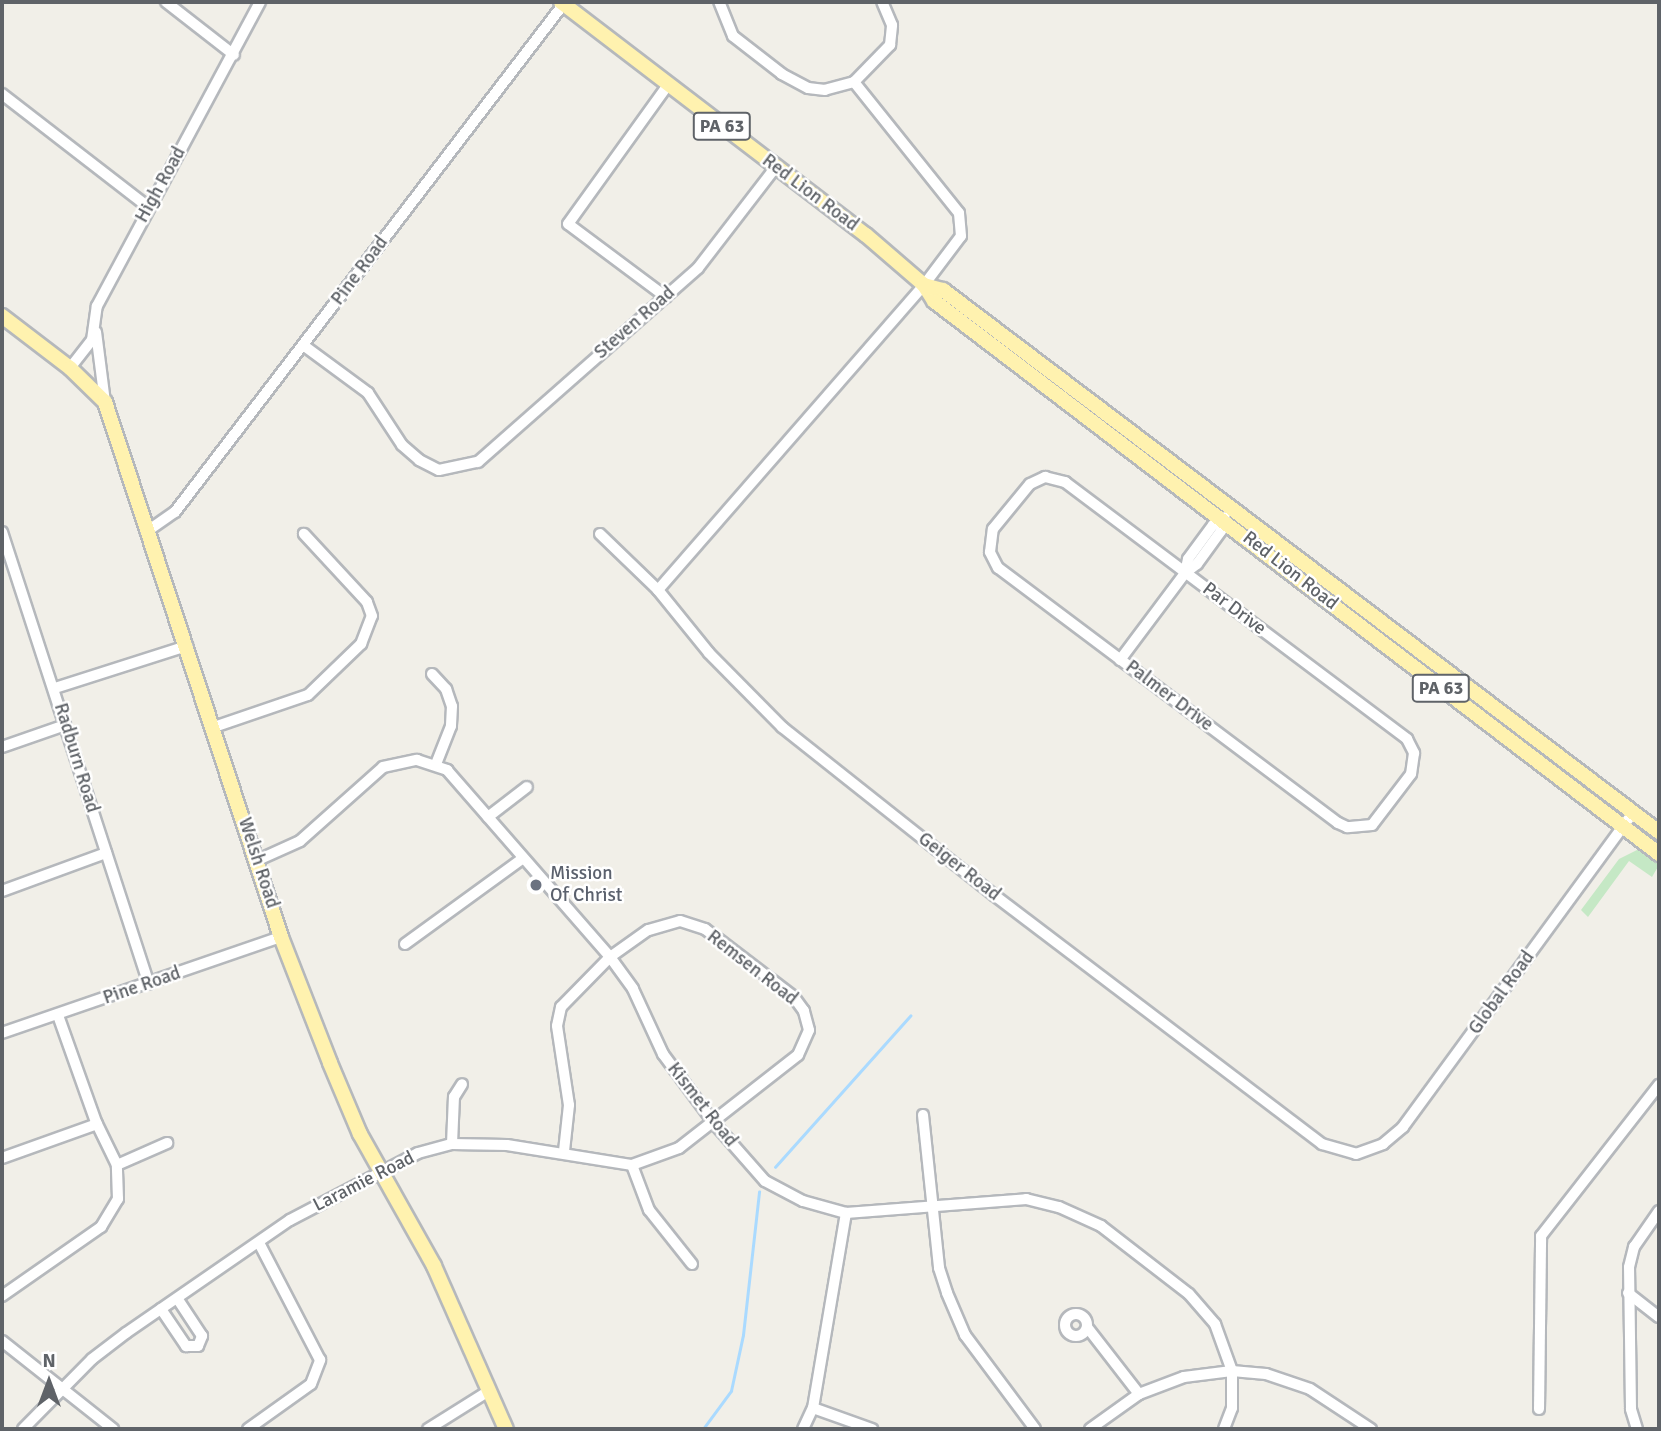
<!DOCTYPE html>
<html>
<head>
<meta charset="utf-8">
<style>
  body { margin:0 }
  #map { position:relative; width:1661px; height:1431px; overflow:hidden; background:#f1efe8; font-family:Signika,sans-serif }
  div>[style] { position:absolute }
  .green>* { inset:0; background:#c5e8c5 }
  .stream>* { height:2.5px; margin:-1.25px; padding:0 1.25px; transform-origin:1.25px; border-radius:1.25px; background:#aadaff }
  .roads { filter:drop-shadow(2px 0 #b5b8bc) drop-shadow(-2px 0 #b5b8bc) drop-shadow(0 2px #b5b8bc) drop-shadow(0 -2px #b5b8bc) }
  .minor>* { height:10px; margin:-5px; padding:0 5px; transform-origin:5px; border-radius:5px; background:#fff }
  .minor>.ring { margin:-5px; padding:0; box-sizing:content-box; background:none; border:10px solid #fff; border-radius:50% }
  .major>* { height:14px; margin:-7px; padding:0 7px; transform-origin:7px; border-radius:7px; background:#fff2af }
  .dots>* { width:19px; height:19px; translate:-50% -50%; box-sizing:border-box; border:4px solid #fff; border-radius:50% }
  span { translate:-50% -50%; white-space:nowrap; text-align:center; line-height:1.15; -webkit-text-stroke:5px #fff; paint-order:stroke }
  .shield-label span { padding:2px 5px; background:#fff; border:2px solid; border-radius:5px; -webkit-text-stroke-width:0 }
  .shield-label { font-size:18px; color:#5f6368; font-weight:700 }
  .street-label { font-size:19px; color:#5f6368 }
  .worship-label { font-size:19px; color:#5b616d }
  .left { translate:0 -50%; text-align:left }
  .frame { position:absolute; inset:0; border:4px solid #5f6368; pointer-events:none }
  .north { position:absolute; left:14px; top:1347px; width:70px; height:70px; -webkit-text-stroke:5px #fff; paint-order:stroke; rotate:0deg; font-size:19px; font-weight:700; line-height:28px; text-align:center; color:#5f6368 }
  .north::after { content:''; display:block; margin:auto; width:24px; height:32px; background:#5f6368; clip-path:polygon(50% 0,100% 100%,50% 72%,0 100%) }
</style>
</head>
<body>
<div id="map">
  <div class="green">
    <div style="clip-path:polygon(1639px 849px,1659px 865px,1652px 877px,1629px 861px,1588px 917px,1581px 910px,1619px 859px)"></div>
  </div>
  <div class="stream">
    <div style="left:775px;top:1167px;width:203px;rotate:-48.2deg"></div>
    <div style="left:703px;top:1429px;width:47px;rotate:-53.6deg"></div>
    <div style="left:731px;top:1391px;width:57px;rotate:-77.9deg"></div>
    <div style="left:743px;top:1335px;width:144px;rotate:-83.6deg"></div>
  </div>
  <div class="roads">
    <div class="minor">
      <div style="left:166px;top:2px;width:86px;rotate:37.9deg"></div>
      <div style="left:854px;top:82px;width:52px;rotate:-45.8deg"></div>
      <div style="left:890px;top:45px;width:20px;rotate:-84deg"></div>
      <div style="left:892px;top:25px;width:25px;rotate:-113deg"></div>
      <div style="left:2px;top:94px;width:185px;rotate:37.7deg"></div>
      <div style="left:666px;top:297px;width:122px;rotate:-143.3deg"></div>
      <div style="left:568px;top:224px;width:171px;rotate:-54.3deg"></div>
      <div style="left:96px;top:332px;width:71px;rotate:82.7deg"></div>
      <div style="left:303px;top:345px;width:81px;rotate:36.4deg"></div>
      <div style="left:368px;top:393px;width:62px;rotate:56.8deg"></div>
      <div style="left:402px;top:445px;width:23px;rotate:41deg"></div>
      <div style="left:419px;top:460px;width:22px;rotate:27deg"></div>
      <div style="left:439px;top:470px;width:40px;rotate:-12deg"></div>
      <div style="left:478px;top:462px;width:293px;rotate:-41.4deg"></div>
      <div style="left:698px;top:268px;width:126px;rotate:-52.4deg"></div>
      <div style="left:70px;top:368px;width:36px;rotate:-52deg"></div>
      <div style="left:92px;top:340px;width:34px;rotate:-82deg"></div>
      <div style="left:97px;top:306px;width:345px;rotate:-61.8deg"></div>
      <div style="left:1045px;top:477px;width:21px;rotate:14deg"></div>
      <div style="left:1065px;top:482px;width:428px;rotate:36.9deg"></div>
      <div style="left:1407px;top:739px;width:16px;rotate:63deg"></div>
      <div style="left:1414px;top:753px;width:21px;rotate:98deg"></div>
      <div style="left:1411px;top:774px;width:64px;rotate:127.4deg"></div>
      <div style="left:1372px;top:825px;width:25px;rotate:175deg"></div>
      <div style="left:1347px;top:827px;width:10px;rotate:-156deg"></div>
      <div style="left:1338px;top:823px;width:425px;rotate:-143.1deg"></div>
      <div style="left:998px;top:568px;width:18px;rotate:-117deg"></div>
      <div style="left:990px;top:552px;width:23px;rotate:-83deg"></div>
      <div style="left:993px;top:529px;width:58px;rotate:-50.6deg"></div>
      <div style="left:1030px;top:484px;width:17px;rotate:-25deg"></div>
      <div style="left:2px;top:532px;width:475px;rotate:72deg"></div>
      <div style="left:146px;top:532px;width:35px;rotate:-35deg"></div>
      <div style="left:175px;top:512px;width:642px;rotate:-52.59deg"></div>
      <div style="left:600px;top:534px;width:81px;rotate:44deg"></div>
      <div style="left:658px;top:590px;width:81px;rotate:51deg"></div>
      <div style="left:709px;top:653px;width:104px;rotate:45.4deg"></div>
      <div style="left:782px;top:727px;width:270px;rotate:38.4deg"></div>
      <div style="left:994px;top:895px;width:412px;rotate:37.2deg"></div>
      <div style="left:1322px;top:1144px;width:35px;rotate:16deg"></div>
      <div style="left:1356px;top:1154px;width:29px;rotate:-20deg"></div>
      <div style="left:1383px;top:1144px;width:26px;rotate:-40deg"></div>
      <div style="left:1403px;top:1127px;width:389px;rotate:-53.8deg"></div>
      <div style="left:1185px;top:573px;width:14px;rotate:-78deg"></div>
      <div style="left:1188px;top:559px;width:42px;rotate:-53.7deg"></div>
      <div style="left:1213px;top:525px;width:14px;rotate:-34deg"></div>
      <div style="left:658px;top:590px;width:405px;rotate:-48.9deg"></div>
      <div style="left:924px;top:285px;width:61px;rotate:-52.9deg"></div>
      <div style="left:961px;top:236px;width:23px;rotate:-95deg"></div>
      <div style="left:959px;top:213px;width:168px;rotate:-128.7deg"></div>
      <div style="left:854px;top:82px;width:30px;rotate:165deg"></div>
      <div style="left:825px;top:90px;width:17px;rotate:-173deg"></div>
      <div style="left:808px;top:88px;width:30px;rotate:-152deg"></div>
      <div style="left:782px;top:74px;width:62px;rotate:-142.2deg"></div>
      <div style="left:733px;top:36px;width:37px;rotate:-112deg"></div>
      <div style="left:1120px;top:660px;width:109px;rotate:-53.2deg"></div>
      <div style="left:1185px;top:573px;width:15px;rotate:-37deg"></div>
      <div style="left:1197px;top:564px;width:41px;rotate:-54deg"></div>
      <div style="left:1221px;top:531px;width:11px;rotate:-80deg"></div>
      <div style="left:432px;top:674px;width:21px;rotate:47deg"></div>
      <div style="left:446px;top:689px;width:18px;rotate:71deg"></div>
      <div style="left:452px;top:706px;width:20px;rotate:93deg"></div>
      <div style="left:451px;top:726px;width:41px;rotate:111.5deg"></div>
      <div style="left:55px;top:688px;width:139px;rotate:-17.7deg"></div>
      <div style="left:214px;top:727px;width:99px;rotate:-18.8deg"></div>
      <div style="left:308px;top:695px;width:74px;rotate:-43.9deg"></div>
      <div style="left:361px;top:644px;width:30px;rotate:-69deg"></div>
      <div style="left:372px;top:616px;width:15px;rotate:-110deg"></div>
      <div style="left:367px;top:602px;width:93px;rotate:-132.8deg"></div>
      <div style="left:2px;top:747px;width:67px;rotate:-19.2deg"></div>
      <div style="left:488px;top:817px;width:49px;rotate:-37.6deg"></div>
      <div style="left:258px;top:860px;width:46px;rotate:-24.3deg"></div>
      <div style="left:300px;top:841px;width:111px;rotate:-41.7deg"></div>
      <div style="left:383px;top:767px;width:35px;rotate:-12deg"></div>
      <div style="left:417px;top:760px;width:32px;rotate:18deg"></div>
      <div style="left:447px;top:770px;width:248px;rotate:48.9deg"></div>
      <div style="left:610px;top:957px;width:39px;rotate:54deg"></div>
      <div style="left:633px;top:989px;width:72px;rotate:65.2deg"></div>
      <div style="left:663px;top:1054px;width:86px;rotate:53.5deg"></div>
      <div style="left:714px;top:1123px;width:77px;rotate:48.7deg"></div>
      <div style="left:765px;top:1181px;width:43px;rotate:27.8deg"></div>
      <div style="left:803px;top:1201px;width:45px;rotate:15.6deg"></div>
      <div style="left:846px;top:1213px;width:181px;rotate:-4.4deg"></div>
      <div style="left:1026px;top:1199px;width:34px;rotate:14deg"></div>
      <div style="left:1059px;top:1207px;width:46px;rotate:24.3deg"></div>
      <div style="left:1101px;top:1226px;width:111px;rotate:37.7deg"></div>
      <div style="left:1189px;top:1294px;width:40px;rotate:49deg"></div>
      <div style="left:1215px;top:1324px;width:50px;rotate:70.1deg"></div>
      <div style="left:1232px;top:1371px;width:37px;rotate:90deg"></div>
      <div style="left:1232px;top:1408px;width:22px;rotate:111deg"></div>
      <div style="left:2px;top:891px;width:111px;rotate:-20.1deg"></div>
      <div style="left:405px;top:944px;width:145px;rotate:-36deg"></div>
      <div style="left:2px;top:1033px;width:295px;rotate:-19deg"></div>
      <div style="left:923px;top:1115px;width:154px;rotate:84deg"></div>
      <div style="left:939px;top:1268px;width:26px;rotate:72deg"></div>
      <div style="left:947px;top:1293px;width:46px;rotate:66.8deg"></div>
      <div style="left:965px;top:1335px;width:117px;rotate:53.3deg"></div>
      <div style="left:452px;top:1144px;width:47px;rotate:-87.6deg"></div>
      <div style="left:454px;top:1097px;width:15px;rotate:-58deg"></div>
      <div style="left:2px;top:1158px;width:101px;rotate:-19.7deg"></div>
      <div style="left:117px;top:1165px;width:55px;rotate:-23.7deg"></div>
      <div style="left:632px;top:1165px;width:48px;rotate:69.3deg"></div>
      <div style="left:649px;top:1210px;width:69px;rotate:51.5deg"></div>
      <div style="left:1628px;top:1293px;width:39px;rotate:38deg"></div>
      <div style="left:2px;top:1296px;width:121px;rotate:-34.9deg"></div>
      <div style="left:101px;top:1227px;width:33px;rotate:-59deg"></div>
      <div style="left:118px;top:1199px;width:34px;rotate:-92deg"></div>
      <div style="left:117px;top:1165px;width:48px;rotate:-116deg"></div>
      <div style="left:96px;top:1122px;width:114px;rotate:-109.6deg"></div>
      <div style="left:161px;top:1309px;width:45px;rotate:56deg"></div>
      <div style="left:186px;top:1346px;width:12px"></div>
      <div style="left:198px;top:1346px;width:11px;rotate:-68deg"></div>
      <div style="left:202px;top:1336px;width:45px;rotate:-123.3deg"></div>
      <div class="ring" style="left:1065px;top:1314px;width:12px;height:12px"></div>
      <div style="left:1087px;top:1327px;width:85px;rotate:52.2deg"></div>
      <div style="left:2px;top:1341px;width:142px;rotate:38.4deg"></div>
      <div style="left:813px;top:1408px;width:63px;rotate:19.6deg"></div>
      <div style="left:1539px;top:1409px;width:173px;rotate:-89.3deg"></div>
      <div style="left:1541px;top:1236px;width:192px;rotate:-52deg"></div>
      <div style="left:23px;top:1429px;width:98px;rotate:-45.4deg"></div>
      <div style="left:92px;top:1359px;width:43px;rotate:-37.4deg"></div>
      <div style="left:126px;top:1333px;width:199px;rotate:-34.6deg"></div>
      <div style="left:290px;top:1220px;width:144px;rotate:-27.6deg"></div>
      <div style="left:418px;top:1153px;width:35px;rotate:-15deg"></div>
      <div style="left:452px;top:1144px;width:55px;rotate:1deg"></div>
      <div style="left:507px;top:1145px;width:127px;rotate:9.1deg"></div>
      <div style="left:632px;top:1165px;width:50px;rotate:-19.9deg"></div>
      <div style="left:679px;top:1148px;width:151px;rotate:-38deg"></div>
      <div style="left:798px;top:1055px;width:27px;rotate:-66deg"></div>
      <div style="left:809px;top:1030px;width:20px;rotate:-105deg"></div>
      <div style="left:804px;top:1011px;width:17px;rotate:-126deg"></div>
      <div style="left:794px;top:997px;width:112px;rotate:-142.6deg"></div>
      <div style="left:705px;top:929px;width:26px;rotate:-162deg"></div>
      <div style="left:680px;top:921px;width:33px;rotate:164deg"></div>
      <div style="left:648px;top:930px;width:47px;rotate:144.6deg"></div>
      <div style="left:610px;top:957px;width:70px;rotate:134.4deg"></div>
      <div style="left:561px;top:1007px;width:19px;rotate:102deg"></div>
      <div style="left:557px;top:1026px;width:80px;rotate:81.4deg"></div>
      <div style="left:569px;top:1105px;width:46px;rotate:96.2deg"></div>
      <div style="left:248px;top:1429px;width:77px;rotate:-35.5deg"></div>
      <div style="left:311px;top:1384px;width:26px;rotate:-69deg"></div>
      <div style="left:320px;top:1360px;width:132px;rotate:-117.5deg"></div>
      <div style="left:428px;top:1429px;width:70px;rotate:-32.1deg"></div>
      <div style="left:803px;top:1429px;width:23px;rotate:-65deg"></div>
      <div style="left:813px;top:1408px;width:198px;rotate:-80.4deg"></div>
      <div style="left:1090px;top:1429px;width:60px;rotate:-35.5deg"></div>
      <div style="left:1139px;top:1394px;width:48px;rotate:-20.7deg"></div>
      <div style="left:1184px;top:1377px;width:48px;rotate:-7.1deg"></div>
      <div style="left:1232px;top:1371px;width:34px;rotate:5deg"></div>
      <div style="left:1266px;top:1374px;width:46px;rotate:18.8deg"></div>
      <div style="left:1310px;top:1389px;width:73px;rotate:33.3deg"></div>
      <div style="left:1637px;top:1429px;width:21px;rotate:-107deg"></div>
      <div style="left:1631px;top:1409px;width:142px;rotate:-90.8deg"></div>
      <div style="left:1629px;top:1267px;width:21px;rotate:-76deg"></div>
      <div style="left:1634px;top:1247px;width:44px;rotate:-55.2deg"></div>
    </div>
    <div class="major">
      <div style="left:561px;top:2px;width:384px;rotate:37.4deg"></div>
      <div style="left:866px;top:235px;width:77px;rotate:40.8deg"></div>
      <div style="left:924px;top:285px;width:19px;rotate:58deg"></div>
      <div style="left:934px;top:301px;width:912px;rotate:37.33deg"></div>
      <div style="left:924px;top:285px;width:20px;rotate:15deg"></div>
      <div style="left:943px;top:290px;width:898px;rotate:37.13deg"></div>
      <div style="left:2px;top:316px;width:86px;rotate:37.4deg"></div>
      <div style="left:70px;top:368px;width:49px;rotate:44.2deg"></div>
      <div style="left:105px;top:402px;width:563px;rotate:71.79deg"></div>
      <div style="left:281px;top:937px;width:135px;rotate:68.7deg"></div>
      <div style="left:330px;top:1063px;width:77px;rotate:67.1deg"></div>
      <div style="left:360px;top:1134px;width:151px;rotate:60.7deg"></div>
      <div style="left:434px;top:1266px;width:178px;rotate:66.2deg"></div>
    </div>
  </div>
  <div class="dots">
    <div style="left:536px;top:885px;background:#6b7280"></div>
  </div>
  <div class="shield-label">
    <span style="left:722px;top:126px">PA 63</span>
    <span style="left:1441px;top:688px">PA 63</span>
  </div>
  <div class="street-label">
    <span style="left:161px;top:185px;rotate:-61deg">High Road</span>
    <span style="left:810px;top:193px;rotate:37deg">Red Lion Road</span>
    <span style="left:360px;top:271px;rotate:-53deg">Pine Road</span>
    <span style="left:635px;top:323px;rotate:-41deg">Steven Road</span>
    <span style="left:1290px;top:571px;rotate:38deg">Red Lion Road</span>
    <span style="left:1234px;top:609px;rotate:37deg">Par Drive</span>
    <span style="left:1169px;top:696px;rotate:37deg">Palmer Drive</span>
    <span style="left:76px;top:758px;rotate:73deg">Radburn Road</span>
    <span style="left:258px;top:863px;rotate:72deg">Welsh Road</span>
    <span style="left:959px;top:867px;rotate:38deg">Geiger Road</span>
    <span style="left:752px;top:968px;rotate:38deg">Remsen Road</span>
    <span style="left:142px;top:986px;rotate:-19deg">Pine Road</span>
    <span style="left:1502px;top:993px;rotate:-54deg">Global Road</span>
    <span style="left:702px;top:1105px;rotate:52deg">Kismet Road</span>
    <span style="left:364px;top:1182px;rotate:-27deg">Laramie Road</span>
  </div>
  <div class="worship-label">
    <span class="left" style="left:550px;top:885px">Mission<br>Of Christ</span>
  </div>
  <div class="frame"></div>
  <div class="north">N</div>
</div>
</body>
</html>
